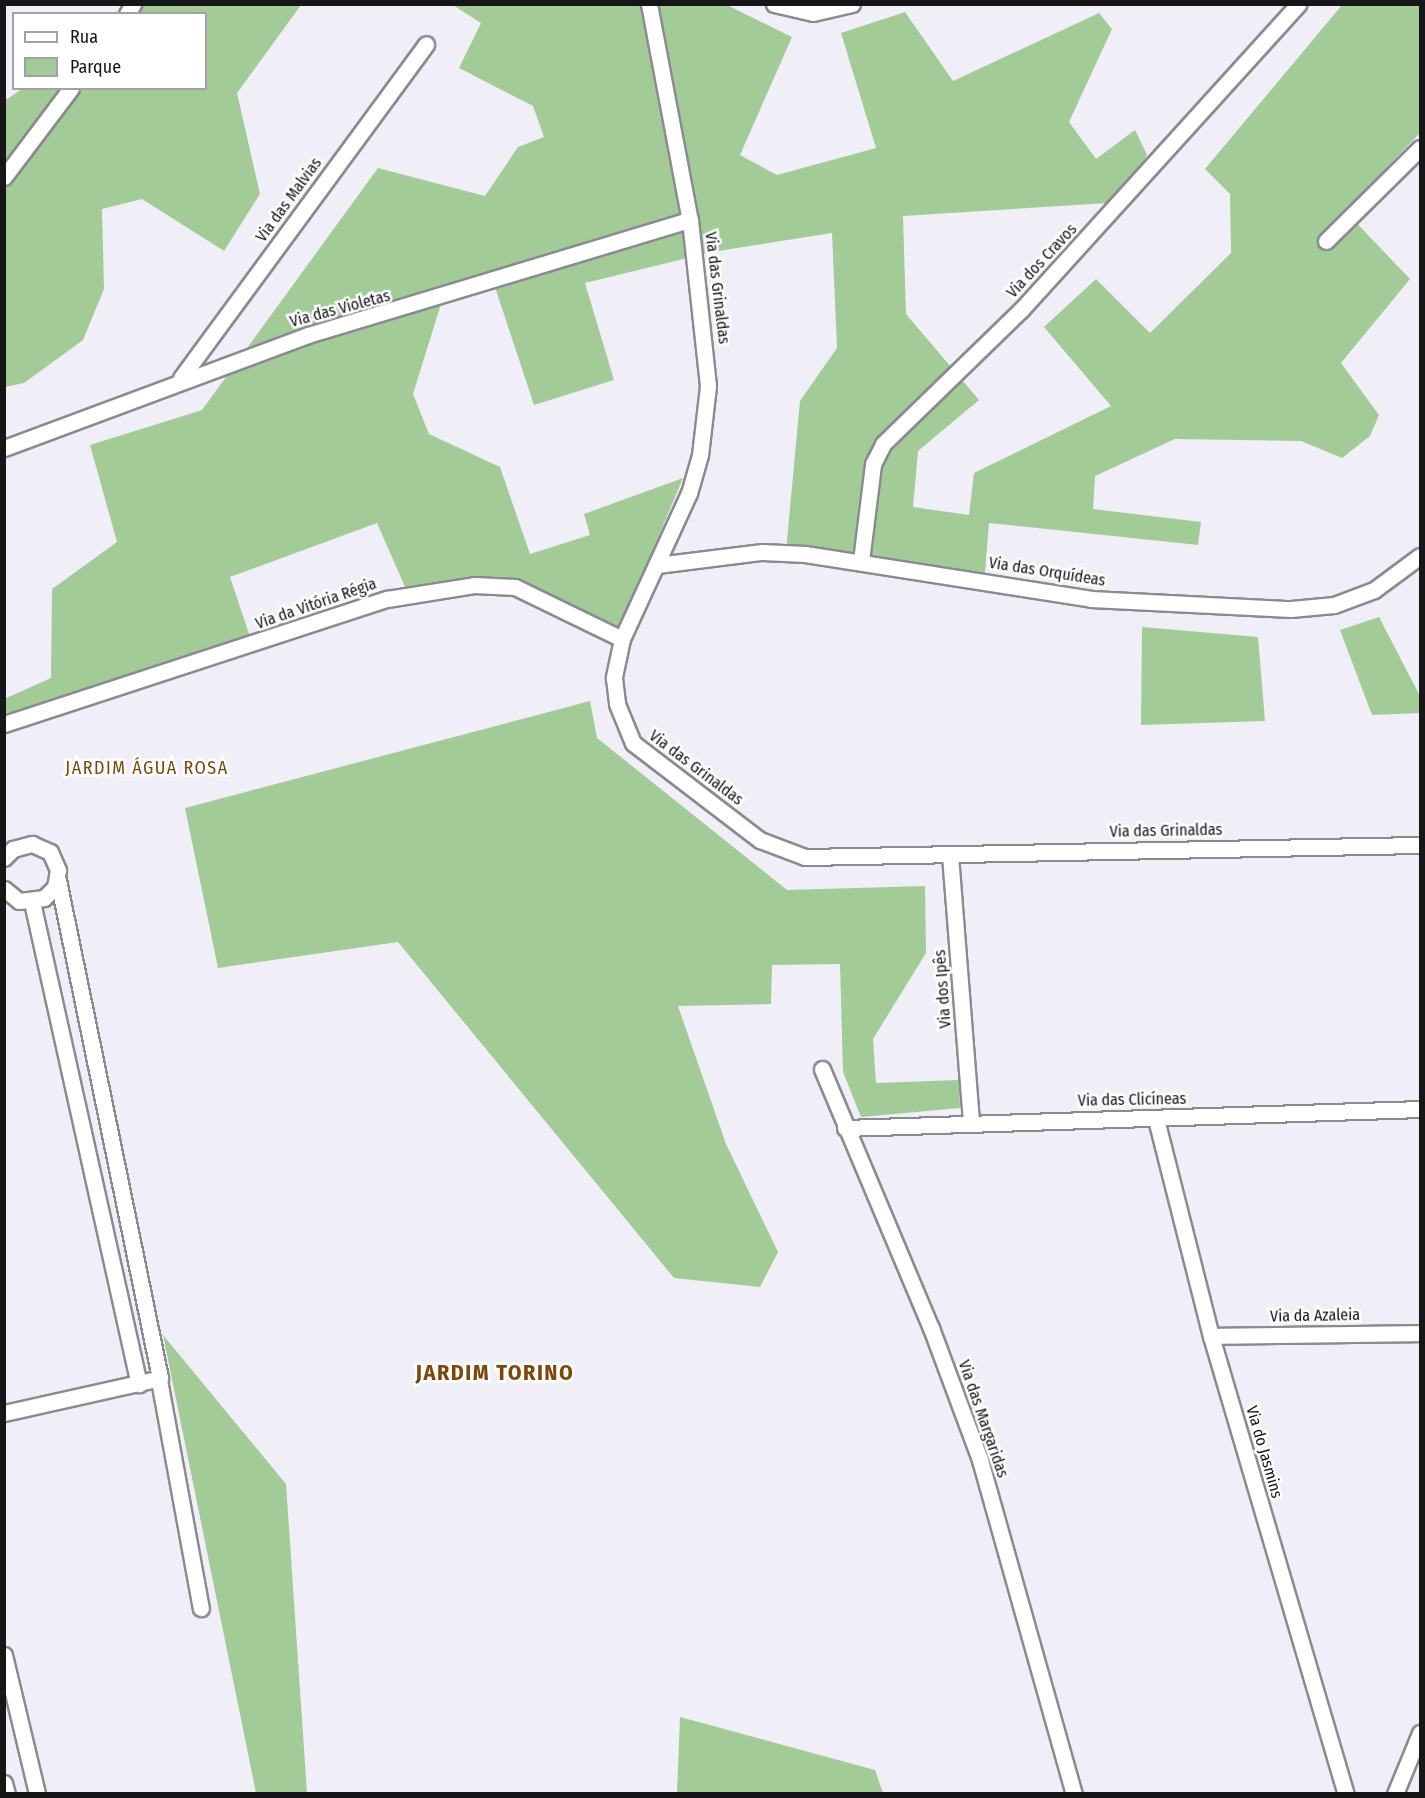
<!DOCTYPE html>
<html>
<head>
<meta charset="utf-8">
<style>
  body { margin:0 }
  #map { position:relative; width:1425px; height:1798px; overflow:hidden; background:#f0eff7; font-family:"Fira Sans Condensed",sans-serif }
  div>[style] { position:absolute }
  .green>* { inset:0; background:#a3cb97 }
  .roads { filter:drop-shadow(2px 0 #8a8a91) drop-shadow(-2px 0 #8a8a91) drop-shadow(0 2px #8a8a91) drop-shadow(0 -2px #8a8a91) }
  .street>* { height:15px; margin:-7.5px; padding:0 7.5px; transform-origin:7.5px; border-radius:7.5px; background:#fff }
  span { translate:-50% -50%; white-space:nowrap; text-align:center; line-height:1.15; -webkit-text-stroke:5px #fff; paint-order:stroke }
  .street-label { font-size:16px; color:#161518 }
  .neighbourhood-label { font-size:18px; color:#7d460b; letter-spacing:1.5px }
  .district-label { font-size:22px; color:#7d460b; font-weight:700; letter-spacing:1.5px }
  .frame { position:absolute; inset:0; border:6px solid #161518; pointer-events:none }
  .legend { position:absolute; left:12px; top:12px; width:195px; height:78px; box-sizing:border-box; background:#fff; border:2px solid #a2a1a3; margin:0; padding:8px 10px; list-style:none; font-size:18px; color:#161518 }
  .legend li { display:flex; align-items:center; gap:12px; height:30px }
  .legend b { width:30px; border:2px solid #a2a1a3 }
</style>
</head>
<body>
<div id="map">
  <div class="green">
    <div style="clip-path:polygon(132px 5px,301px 5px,237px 93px,260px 194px,224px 251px,142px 199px,102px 209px,104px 289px,83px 340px,24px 383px,5px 387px,4px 101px,22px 89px,206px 88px,206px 14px,120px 13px)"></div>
    <div style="clip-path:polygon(453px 5px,727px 5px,792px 37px,740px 155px,777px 175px,876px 148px,841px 33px,905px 12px,953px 81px,1099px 13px,1112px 29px,1069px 122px,1096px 159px,1135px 130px,1147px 155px,1124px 202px,903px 216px,906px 314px,979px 400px,918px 451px,913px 507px,969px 515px,974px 473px,1111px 406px,1044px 327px,1096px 279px,1150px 333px,1231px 253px,1230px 194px,1205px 169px,1342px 5px,1420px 5px,1420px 133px,1345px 211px,1410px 279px,1341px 363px,1379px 415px,1370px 436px,1342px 458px,1301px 441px,1175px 439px,1095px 476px,1093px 509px,1201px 522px,1198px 545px,989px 523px,985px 573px,786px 551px,800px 401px,837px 348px,832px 233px,712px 252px,585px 283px,614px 380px,534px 405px,491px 275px,445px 291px,413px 394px,429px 434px,500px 467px,530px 554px,590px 535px,584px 514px,683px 478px,620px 628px,517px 579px,406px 589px,377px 523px,230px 577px,251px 640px,6px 724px,4px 699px,51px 678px,52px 589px,117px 542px,90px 445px,202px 410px,378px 168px,485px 196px,518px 147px,544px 137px,533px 106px,459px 68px,481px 23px)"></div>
    <div style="clip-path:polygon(1379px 617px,1420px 696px,1420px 713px,1372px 715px,1340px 630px)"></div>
    <div style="clip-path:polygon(1142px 627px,1258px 637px,1265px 721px,1141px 725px)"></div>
    <div style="clip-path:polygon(590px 701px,597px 738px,787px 890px,925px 886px,926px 953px,873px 1039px,876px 1083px,959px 1080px,960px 1108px,861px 1117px,843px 1072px,840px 964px,772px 965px,771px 1004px,678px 1006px,726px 1144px,778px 1252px,760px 1287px,674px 1278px,398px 942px,218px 968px,185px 808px)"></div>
    <div style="clip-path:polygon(163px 1335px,286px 1484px,307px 1793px,256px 1793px)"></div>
    <div style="clip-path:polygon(680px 1717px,875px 1770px,883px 1793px,677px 1793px)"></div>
  </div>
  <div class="roads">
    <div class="street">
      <div style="left:649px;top:4px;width:220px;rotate:79.3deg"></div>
      <div style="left:690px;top:220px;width:167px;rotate:83.8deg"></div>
      <div style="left:708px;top:386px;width:69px;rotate:96.6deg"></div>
      <div style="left:700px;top:455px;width:40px;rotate:106deg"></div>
      <div style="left:689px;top:493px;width:161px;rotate:114.7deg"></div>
      <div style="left:622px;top:639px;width:40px;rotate:102deg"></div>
      <div style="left:614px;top:678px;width:26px;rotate:83deg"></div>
      <div style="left:617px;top:704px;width:42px;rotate:67.7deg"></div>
      <div style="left:633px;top:743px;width:160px;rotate:37.4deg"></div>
      <div style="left:760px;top:840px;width:48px;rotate:20.7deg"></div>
      <div style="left:805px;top:857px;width:615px;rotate:-1.12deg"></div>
      <div style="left:774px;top:4px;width:40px;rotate:13deg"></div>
      <div style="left:813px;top:13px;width:40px;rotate:-13deg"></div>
      <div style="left:127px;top:14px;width:12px;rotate:-59deg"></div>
      <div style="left:4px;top:177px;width:111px;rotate:-53deg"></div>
      <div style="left:1326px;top:241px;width:132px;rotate:-44.7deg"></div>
      <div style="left:181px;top:378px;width:414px;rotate:-53.7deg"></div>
      <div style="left:4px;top:448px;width:324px;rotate:-20.4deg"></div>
      <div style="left:308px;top:335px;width:399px;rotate:-16.8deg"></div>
      <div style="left:861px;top:561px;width:98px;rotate:-82.9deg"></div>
      <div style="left:873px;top:464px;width:22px;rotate:-63deg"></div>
      <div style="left:883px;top:444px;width:192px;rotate:-44.2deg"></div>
      <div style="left:1021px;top:310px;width:413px;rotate:-47.8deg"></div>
      <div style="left:657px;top:565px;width:106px;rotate:-7.1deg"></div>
      <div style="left:762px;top:552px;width:43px;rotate:2.7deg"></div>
      <div style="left:805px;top:554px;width:290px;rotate:8.9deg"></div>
      <div style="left:1091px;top:599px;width:200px;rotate:2.9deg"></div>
      <div style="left:1291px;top:609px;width:43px;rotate:-5.3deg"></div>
      <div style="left:1334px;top:605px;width:43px;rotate:-20.6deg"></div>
      <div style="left:1374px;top:590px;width:57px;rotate:-36.5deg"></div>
      <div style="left:4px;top:724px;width:403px;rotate:-18.1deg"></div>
      <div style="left:387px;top:599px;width:88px;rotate:-9.1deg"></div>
      <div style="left:474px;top:585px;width:41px;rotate:2.8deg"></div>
      <div style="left:515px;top:587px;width:119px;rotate:25.9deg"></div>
      <div style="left:950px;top:855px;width:267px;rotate:85.5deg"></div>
      <div style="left:4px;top:858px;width:13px;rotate:-45deg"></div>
      <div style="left:13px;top:849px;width:20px;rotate:-15deg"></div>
      <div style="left:32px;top:844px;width:20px;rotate:24deg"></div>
      <div style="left:50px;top:852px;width:20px;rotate:66deg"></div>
      <div style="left:58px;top:870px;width:17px;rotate:100deg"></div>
      <div style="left:55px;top:887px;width:16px;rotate:135deg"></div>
      <div style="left:44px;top:898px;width:25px;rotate:173deg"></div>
      <div style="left:19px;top:901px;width:19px;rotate:-141deg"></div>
      <div style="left:32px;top:902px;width:494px;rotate:77.5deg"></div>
      <div style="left:822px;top:1069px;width:281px;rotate:67.2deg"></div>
      <div style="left:931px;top:1328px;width:141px;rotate:69.6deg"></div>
      <div style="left:980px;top:1460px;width:347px;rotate:74.3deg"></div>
      <div style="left:1156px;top:1119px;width:224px;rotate:75.8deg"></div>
      <div style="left:1211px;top:1336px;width:477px;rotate:73.6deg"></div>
      <div style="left:845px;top:1128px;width:575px;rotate:-1.89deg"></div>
      <div style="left:1211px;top:1336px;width:209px;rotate:-0.8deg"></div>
      <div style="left:159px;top:1380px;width:232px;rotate:79.6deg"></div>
      <div style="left:4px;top:1413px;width:160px;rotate:-12.6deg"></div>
      <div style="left:160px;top:1378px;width:508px;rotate:-101.58deg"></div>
      <div style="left:4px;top:1655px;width:143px;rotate:76.6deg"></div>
      <div style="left:4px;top:1783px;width:11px;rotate:75deg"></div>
      <div style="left:1395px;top:1794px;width:66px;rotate:-67.7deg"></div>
    </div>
  </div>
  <div class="street-label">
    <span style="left:289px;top:200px;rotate:-54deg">Via das Malvias</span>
    <span style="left:1042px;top:261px;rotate:-47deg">Via dos Cravos</span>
    <span style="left:717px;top:288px;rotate:83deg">Via das Grinaldas</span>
    <span style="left:340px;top:309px;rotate:-15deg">Via das Violetas</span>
    <span style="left:1047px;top:572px;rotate:9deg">Via das Orquídeas</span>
    <span style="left:316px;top:604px;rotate:-19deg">Via da Vitória Régia</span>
    <span style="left:696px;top:768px;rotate:37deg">Via das Grinaldas</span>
    <span style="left:1166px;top:831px;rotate:-1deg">Via das Grinaldas</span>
    <span style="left:943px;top:989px;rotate:-94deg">Via dos Ipês</span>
    <span style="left:1132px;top:1100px;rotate:-1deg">Via das Clicíneas</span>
    <span style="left:1315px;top:1316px;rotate:-1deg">Via da Azaleia</span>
    <span style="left:983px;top:1419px;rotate:71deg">Via das Margaridas</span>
    <span style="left:1264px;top:1452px;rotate:74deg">Via do Jasmins</span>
  </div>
  <div class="neighbourhood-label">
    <span style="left:147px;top:768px">JARDIM ÁGUA ROSA</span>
  </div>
  <div class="district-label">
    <span style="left:495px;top:1373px">JARDIM TORINO</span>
  </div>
  <div class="frame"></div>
  <ul class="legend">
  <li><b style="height:8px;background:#fff"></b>Rua</li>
  <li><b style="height:16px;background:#a3cb97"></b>Parque</li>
  </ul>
</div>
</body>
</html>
